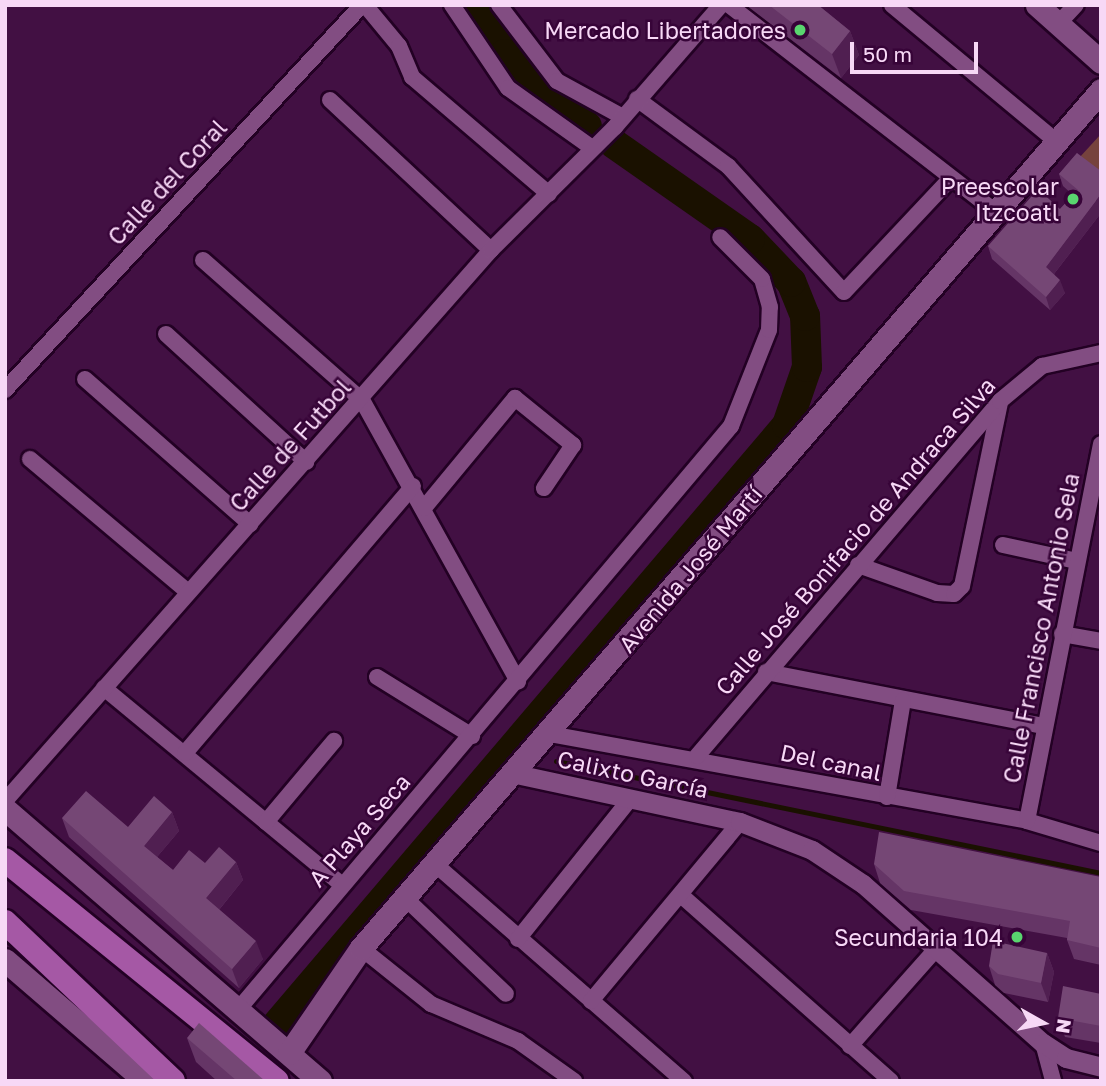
<!DOCTYPE html>
<html>
<head>
<meta charset="utf-8">
<style>
  body { margin:0 }
  #map { position:relative; width:1106px; height:1086px; overflow:hidden; background:#421043; font-family:"Golos Text",sans-serif }
  div>[style] { position:absolute }
  .green>* { inset:0; background:#76423d }
  .stream>* { height:5px; margin:-2.5px; padding:0 2.5px; transform-origin:2.5px; border-radius:2.5px; background:#1a1100 }
  .river>* { height:30px; margin:-15px; padding:0 15px; transform-origin:15px; border-radius:15px; background:#1a1100 }
  .roads { filter:drop-shadow(2px 0 #230124) drop-shadow(-2px 0 #230124) drop-shadow(0 2px #230124) drop-shadow(0 -2px #230124) }
  .minor>* { height:16px; margin:-8px; padding:0 8px; transform-origin:8px; border-radius:8px; background:#824d82 }
  .tertiary>* { height:19px; margin:-9.5px; padding:0 9.5px; transform-origin:9.5px; border-radius:9.5px; background:#824d82 }
  .secondary>* { height:23px; margin:-11.5px; padding:0 11.5px; transform-origin:11.5px; border-radius:11.5px; background:#824d82 }
  .primary>* { height:24px; margin:-12px; padding:0 12px; transform-origin:12px; border-radius:12px; background:#a558a5 }
  .wall>* { inset:0; background:#653566 }
  .shaded-wall>* { inset:0; background:#501f51 }
  .building>* { inset:0; background:#754775 }
  .dots>* { width:19px; height:19px; translate:-50% -50%; box-sizing:border-box; border:4px solid #370438; border-radius:50% }
  span { translate:-50% -50%; white-space:nowrap; text-align:center; line-height:1.15; -webkit-text-stroke:5px #370438; paint-order:stroke }
  .poi-label { font-size:23px; color:#f7d8f6 }
  .right { translate:-100% -50%; text-align:right }
  .street-label { font-size:23px; color:#f7d8f6 }
  .frame { position:absolute; inset:0; border:7px solid #f7d8f6; pointer-events:none }
  .north { position:absolute; left:1008px; top:988px; width:70px; height:70px; -webkit-text-stroke:5px #370438; paint-order:stroke; rotate:99deg; font-size:19px; font-weight:700; line-height:28px; text-align:center; color:#f7d8f6 }
  .north::after { content:''; display:block; margin:auto; width:24px; height:32px; background:#f7d8f6; clip-path:polygon(50% 0,100% 100%,50% 72%,0 100%) }
  .scale { position:absolute; left:850px; top:42px; width:128px; height:32px; box-sizing:border-box; border:4px solid #f7d8f6; border-top:0; padding-left:9px; font-size:21px; line-height:24px; white-space:nowrap; color:#f7d8f6; -webkit-text-stroke:5px #370438; paint-order:stroke }
</style>
</head>
<body>
<div id="map">
  <div class="green">
    <div style="clip-path:polygon(1101px 134px,1101px 177px,1079px 158px)"></div>
  </div>
  <div class="stream">
    <div style="left:509px;top:750px;width:5px;rotate:11deg"></div>
    <div style="left:556px;top:761px;width:556px;rotate:11.61deg"></div>
  </div>
  <div class="river">
    <div style="left:470px;top:5px;width:60px;rotate:54.5deg"></div>
    <div style="left:505px;top:54px;width:109px;rotate:41.3deg"></div>
    <div style="left:274px;top:1028px;width:792px;rotate:-49.61deg"></div>
    <div style="left:787px;top:425px;width:61px;rotate:-71deg"></div>
    <div style="left:807px;top:367px;width:51px;rotate:-92.2deg"></div>
    <div style="left:805px;top:316px;width:37px;rotate:-112deg"></div>
    <div style="left:791px;top:282px;width:59px;rotate:-133.6deg"></div>
    <div style="left:750px;top:239px;width:167px;rotate:-145deg"></div>
  </div>
  <div class="roads">
    <div class="minor">
      <div style="left:365px;top:5px;width:53px;rotate:50.3deg"></div>
      <div style="left:399px;top:46px;width:34px;rotate:67deg"></div>
      <div style="left:412px;top:77px;width:180px;rotate:40.5deg"></div>
      <div style="left:452px;top:5px;width:100px;rotate:56deg"></div>
      <div style="left:508px;top:88px;width:103px;rotate:35.5deg"></div>
      <div style="left:499px;top:5px;width:96px;rotate:52.7deg"></div>
      <div style="left:557px;top:81px;width:75px;rotate:28.6deg"></div>
      <div style="left:729px;top:5px;width:339px;rotate:37.8deg"></div>
      <div style="left:892px;top:5px;width:214px;rotate:39.7deg"></div>
      <div style="left:1058px;top:24px;width:26px;rotate:-47deg"></div>
      <div style="left:637px;top:99px;width:113px;rotate:36.4deg"></div>
      <div style="left:728px;top:166px;width:171px;rotate:47.4deg"></div>
      <div style="left:844px;top:292px;width:155px;rotate:-46.8deg"></div>
      <div style="left:330px;top:100px;width:220px;rotate:43deg"></div>
      <div style="left:203px;top:260px;width:212px;rotate:41.4deg"></div>
      <div style="left:362px;top:400px;width:322px;rotate:61deg"></div>
      <div style="left:166px;top:334px;width:190px;rotate:42.4deg"></div>
      <div style="left:85px;top:379px;width:220px;rotate:41.3deg"></div>
      <div style="left:5px;top:390px;width:525px;rotate:-47.16deg"></div>
      <div style="left:30px;top:459px;width:207px;rotate:40.1deg"></div>
      <div style="left:424px;top:508px;width:143px;rotate:-50.4deg"></div>
      <div style="left:515px;top:398px;width:75px;rotate:39deg"></div>
      <div style="left:573px;top:445px;width:52px;rotate:124deg"></div>
      <div style="left:1003px;top:545px;width:76px;rotate:12.2deg"></div>
      <div style="left:858px;top:565px;width:84px;rotate:19.5deg"></div>
      <div style="left:937px;top:593px;width:17px;rotate:3deg"></div>
      <div style="left:954px;top:594px;width:11px;rotate:-45deg"></div>
      <div style="left:962px;top:586px;width:187px;rotate:-78.3deg"></div>
      <div style="left:1062px;top:634px;width:40px;rotate:10deg"></div>
      <div style="left:766px;top:672px;width:283px;rotate:11deg"></div>
      <div style="left:377px;top:677px;width:112px;rotate:31.8deg"></div>
      <div style="left:104px;top:688px;width:308px;rotate:39.6deg"></div>
      <div style="left:550px;top:734px;width:485px;rotate:10.3deg"></div>
      <div style="left:1027px;top:821px;width:77px;rotate:16.6deg"></div>
      <div style="left:185px;top:753px;width:351px;rotate:-49.5deg"></div>
      <div style="left:697px;top:756px;width:467px;rotate:-49.5deg"></div>
      <div style="left:1000px;top:401px;width:55px;rotate:-39.8deg"></div>
      <div style="left:1042px;top:366px;width:60px;rotate:-12.4deg"></div>
      <div style="left:887px;top:797px;width:98px;rotate:-80.6deg"></div>
      <div style="left:5px;top:801px;width:735px;rotate:-48.59deg"></div>
      <div style="left:491px;top:250px;width:175px;rotate:-44.8deg"></div>
      <div style="left:615px;top:127px;width:162px;rotate:-49deg"></div>
      <div style="left:1027px;top:821px;width:384px;rotate:-78.9deg"></div>
      <div style="left:266px;top:822px;width:106px;rotate:-50deg"></div>
      <div style="left:436px;top:865px;width:329px;rotate:41.1deg"></div>
      <div style="left:682px;top:896px;width:279px;rotate:41.5deg"></div>
      <div style="left:405px;top:898px;width:139px;rotate:43.5deg"></div>
      <div style="left:518px;top:939px;width:179px;rotate:-51.3deg"></div>
      <div style="left:361px;top:948px;width:90px;rotate:38.7deg"></div>
      <div style="left:431px;top:1004px;width:95px;rotate:23deg"></div>
      <div style="left:518px;top:1041px;width:69px;rotate:35.5deg"></div>
      <div style="left:591px;top:1001px;width:233px;rotate:-50.2deg"></div>
      <div style="left:237px;top:1011px;width:766px;rotate:-49.82deg"></div>
      <div style="left:731px;top:426px;width:103px;rotate:-68.4deg"></div>
      <div style="left:769px;top:330px;width:23px;rotate:-88deg"></div>
      <div style="left:770px;top:307px;width:29px;rotate:-106deg"></div>
      <div style="left:762px;top:279px;width:59px;rotate:-135deg"></div>
      <div style="left:1043px;top:1043px;width:39px;rotate:75deg"></div>
      <div style="left:850px;top:1046px;width:131px;rotate:-48.4deg"></div>
    </div>
    <div class="tertiary">
      <div style="left:516px;top:774px;width:229px;rotate:12.1deg"></div>
      <div style="left:740px;top:822px;width:77px;rotate:21.3deg"></div>
      <div style="left:812px;top:850px;width:61px;rotate:33.7deg"></div>
      <div style="left:863px;top:884px;width:240px;rotate:41.5deg"></div>
      <div style="left:1043px;top:1043px;width:27px;rotate:33deg"></div>
      <div style="left:1066px;top:1058px;width:36px;rotate:14deg"></div>
    </div>
    <div class="secondary">
      <div style="left:1037px;top:5px;width:86px;rotate:41.7deg"></div>
      <div style="left:5px;top:809px;width:416px;rotate:40.8deg"></div>
      <div style="left:5px;top:960px;width:185px;rotate:40.8deg"></div>
      <div style="left:289px;top:1053px;width:127px;rotate:-55.6deg"></div>
      <div style="left:361px;top:948px;width:1133px;rotate:-49.22deg"></div>
    </div>
    <div class="primary">
      <div style="left:5px;top:860px;width:350px;rotate:39.1deg"></div>
      <div style="left:5px;top:922px;width:231px;rotate:43.4deg"></div>
    </div>
  </div>
  <div class="wall">
    <div style="clip-path:polygon(746px 5px,818px 5px,850px 31px,859px 55px,841px 78px)"></div>
    <div style="clip-path:polygon(1077px 153px,1101px 213px,1054px 274px,1065px 293px,1050px 310px,992px 259px,988px 246px,1060px 209px,1073px 195px,1063px 186px,1059px 174px)"></div>
    <div style="clip-path:polygon(172px 812px,179px 831px,157px 857px,173px 870px,205px 863px,236px 862px,243px 880px,219px 910px,263px 959px,239px 988px,69px 837px,62px 818px,128px 827px)"></div>
    <div style="clip-path:polygon(874px 864px,1101px 877px,1101px 965px,1074px 959px,1067px 940px,1067px 938px,911px 910px,880px 883px)"></div>
    <div style="clip-path:polygon(1047px 953px,1054px 972px,1048px 1002px,1004px 993px,995px 985px,989px 966px)"></div>
    <div style="clip-path:polygon(1101px 994px,1101px 1043px,1065px 1037px,1058px 1018px)"></div>
    <div style="clip-path:polygon(187px 1038px,265px 1081px,217px 1081px,196px 1062px)"></div>
  </div>
  <div class="shaded-wall">
    <div style="clip-path:polygon(850px 31px,859px 55px,841px 78px,832px 54px)"></div>
    <div style="clip-path:polygon(1101px 194px,1101px 213px,1050px 279px,1046px 267px)"></div>
    <div style="clip-path:polygon(1060px 280px,1065px 293px,1050px 310px,1046px 297px)"></div>
    <div style="clip-path:polygon(172px 812px,179px 831px,151px 864px,144px 846px)"></div>
    <div style="clip-path:polygon(236px 862px,243px 880px,213px 917px,206px 898px)"></div>
    <div style="clip-path:polygon(256px 941px,263px 959px,239px 988px,232px 969px)"></div>
    <div style="clip-path:polygon(1047px 953px,1054px 972px,1048px 1002px,1041px 983px)"></div>
  </div>
  <div class="building">
    <div style="clip-path:polygon(769px 5px,818px 5px,850px 31px,832px 54px)"></div>
    <div style="clip-path:polygon(1077px 153px,1101px 171px,1101px 194px,1046px 267px,1060px 280px,1046px 297px,988px 246px,1038px 189px,1060px 209px,1078px 190px,1059px 174px)"></div>
    <div style="clip-path:polygon(86px 791px,128px 827px,154px 796px,172px 812px,144px 846px,173px 870px,189px 850px,205px 863px,219px 847px,236px 862px,206px 898px,256px 941px,232px 969px,62px 818px)"></div>
    <div style="clip-path:polygon(879px 832px,1101px 877px,1101px 948px,1067px 940px,1070px 921px,904px 891px,874px 864px)"></div>
    <div style="clip-path:polygon(993px 941px,1047px 953px,1041px 983px,998px 974px,989px 966px)"></div>
    <div style="clip-path:polygon(1063px 986px,1101px 994px,1101px 1026px,1058px 1018px)"></div>
    <div style="clip-path:polygon(199px 1023px,265px 1081px,237px 1081px,187px 1038px)"></div>
  </div>
  <div class="dots">
    <div style="left:800px;top:30px;background:#59d56f"></div>
    <div style="left:1073px;top:199px;background:#59d56f"></div>
    <div style="left:1017px;top:937px;background:#59d56f"></div>
  </div>
  <div class="poi-label">
    <span class="right" style="left:786px;top:30px">Mercado Libertadores</span>
    <span class="right" style="left:1059px;top:199px">Preescolar<br>Itzcoatl</span>
    <span class="right" style="left:1003px;top:937px">Secundaria 104</span>
  </div>
  <div class="street-label">
    <span style="left:167px;top:182px;rotate:-47deg">Calle del Coral</span>
    <span style="left:290px;top:445px;rotate:-48deg">Calle de Futbol</span>
    <span style="left:855px;top:536px;rotate:-49deg">Calle José Bonifacio de Andraca Silva</span>
    <span style="left:690px;top:569px;rotate:-50deg">Avenida José Martí</span>
    <span style="left:1041px;top:628px;rotate:-79deg">Calle Francisco Antonio Sela</span>
    <span style="left:831px;top:762px;rotate:12deg">Del canal</span>
    <span style="left:633px;top:774px;rotate:12deg">Calixto García</span>
    <span style="left:359px;top:830px;rotate:-49deg">A Playa Seca</span>
  </div>
  <div class="frame"></div>
  <div class="north">N</div>
  <div class="scale">50 m</div>
</div>
</body>
</html>
